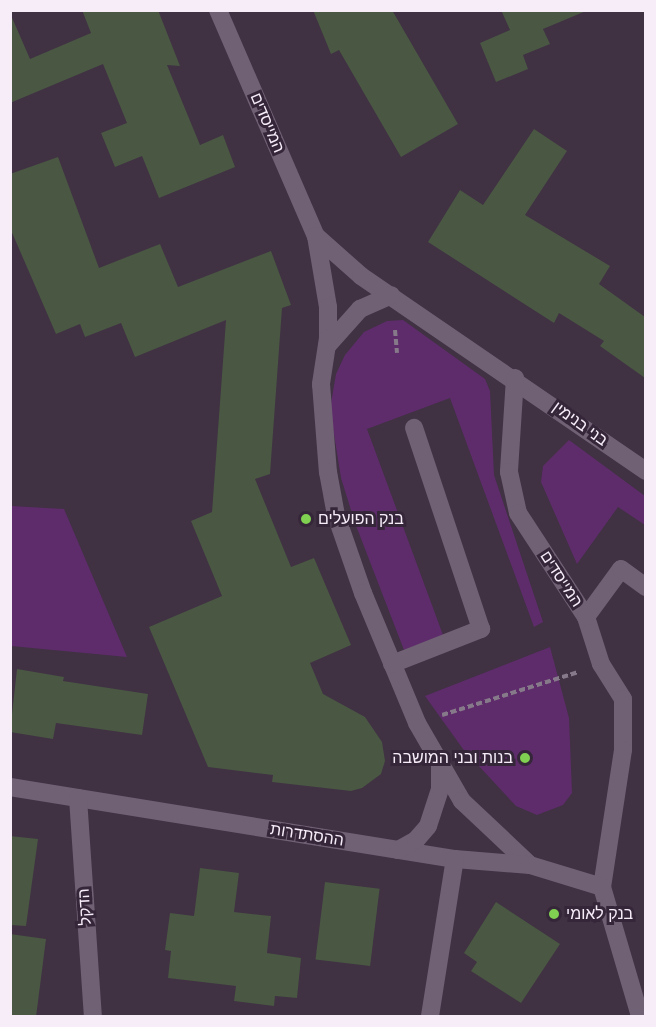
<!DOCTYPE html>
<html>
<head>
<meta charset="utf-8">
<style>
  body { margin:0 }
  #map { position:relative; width:656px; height:1027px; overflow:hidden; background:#403143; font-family:Arial,Heebo,sans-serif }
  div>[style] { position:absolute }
  .green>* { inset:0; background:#5e2c6b }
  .building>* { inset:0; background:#495743; transform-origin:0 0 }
  .path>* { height:4px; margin-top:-2px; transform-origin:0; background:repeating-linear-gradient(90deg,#867989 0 6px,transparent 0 9px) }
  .minor>* { height:18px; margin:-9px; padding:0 9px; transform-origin:9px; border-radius:9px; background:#716175 }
  .dots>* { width:16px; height:16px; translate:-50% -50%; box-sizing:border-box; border:3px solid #352739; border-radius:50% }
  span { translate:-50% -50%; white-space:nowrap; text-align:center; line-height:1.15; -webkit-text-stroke:6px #352739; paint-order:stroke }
  .street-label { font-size:16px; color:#f6edf9 }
  .poi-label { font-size:16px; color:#f6edf9 }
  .left { translate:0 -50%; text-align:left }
  .right { translate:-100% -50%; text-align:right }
  .frame { position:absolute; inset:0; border:12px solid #f6edf9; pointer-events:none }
</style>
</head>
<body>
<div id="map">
  <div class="green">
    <div style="clip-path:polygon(403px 320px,485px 379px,490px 391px,494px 475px,543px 622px,534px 627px,450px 398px,367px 429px,443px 635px,404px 650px,355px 523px,341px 478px,330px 409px,336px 374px,345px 355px,364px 332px,387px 321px)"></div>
    <div style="clip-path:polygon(569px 440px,645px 496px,645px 525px,618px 507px,577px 564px,541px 482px,543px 466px)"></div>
    <div style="clip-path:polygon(11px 506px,64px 509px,127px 657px,11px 646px)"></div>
    <div style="clip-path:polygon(550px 647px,569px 718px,572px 793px,563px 805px,537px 815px,516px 806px,463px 749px,425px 696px)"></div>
  </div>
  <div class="building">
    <div style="clip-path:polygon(82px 10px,158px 10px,180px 66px,167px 65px,200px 145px,223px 135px,235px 167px,159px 198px,142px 156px,115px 167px,101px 133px,127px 123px,103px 64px,10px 103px,10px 13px,30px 59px,91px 33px)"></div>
    <div style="clip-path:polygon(313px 10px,392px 10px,458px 124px,401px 157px,339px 50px,331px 54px)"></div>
    <div style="clip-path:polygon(501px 10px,586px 10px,586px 11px,543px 29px,550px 44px,523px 55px,528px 69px,496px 82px,480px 43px,510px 30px)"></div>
    <div style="clip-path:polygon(534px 129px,567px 151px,525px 215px,610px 266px,599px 284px,645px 317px,645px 378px,600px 346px,604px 341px,559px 313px,554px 323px,428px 242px,460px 190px,483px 205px)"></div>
    <div style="clip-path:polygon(58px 157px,99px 268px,160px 244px,178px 287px,271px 251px,291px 305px,282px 308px,270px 474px,255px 479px,291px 567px,314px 558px,351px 645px,310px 663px,323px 694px,365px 717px,382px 742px,385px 761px,381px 774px,362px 788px,351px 791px,272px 782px,273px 775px,208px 767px,149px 627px,222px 596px,191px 521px,212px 512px,226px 320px,135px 357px,121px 323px,85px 337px,80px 324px,56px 334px,10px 228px,10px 174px)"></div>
    <div style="clip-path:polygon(17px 669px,64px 677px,63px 681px,148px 694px,142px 735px,56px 723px,53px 739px,10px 732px)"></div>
    <div style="clip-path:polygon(10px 836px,38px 839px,26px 926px,10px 925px)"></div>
    <div style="clip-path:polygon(200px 868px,239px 873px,234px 912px,271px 916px,267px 953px,301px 958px,297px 998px,275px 996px,274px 1006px,234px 1001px,236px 986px,168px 978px,171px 951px,165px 950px,170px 913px,194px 916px)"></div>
    <div style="left:325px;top:882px;width:55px;height:78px;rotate:7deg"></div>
    <div style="clip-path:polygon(496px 902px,560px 944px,521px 1003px,471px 971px,477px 962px,464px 953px)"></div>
    <div style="clip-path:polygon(10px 934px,46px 939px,36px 1017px,10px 1017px)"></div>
  </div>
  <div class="path">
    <div style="left:395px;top:330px;width:23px;rotate:85deg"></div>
    <div style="left:442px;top:715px;width:143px;rotate:-17.5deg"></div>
  </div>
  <div class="minor">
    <div style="left:218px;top:10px;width:246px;rotate:66.6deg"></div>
    <div style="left:316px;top:236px;width:72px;rotate:80.4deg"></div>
    <div style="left:328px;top:307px;width:31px;rotate:90deg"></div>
    <div style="left:328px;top:338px;width:47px;rotate:98.7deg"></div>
    <div style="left:321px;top:384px;width:88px;rotate:85.5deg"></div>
    <div style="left:328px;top:472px;width:44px;rotate:79.5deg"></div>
    <div style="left:336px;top:515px;width:83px;rotate:70.9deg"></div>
    <div style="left:363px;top:593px;width:141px;rotate:67.4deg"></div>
    <div style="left:417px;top:723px;width:90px;rotate:60deg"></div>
    <div style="left:462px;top:801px;width:93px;rotate:43.3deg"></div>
    <div style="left:316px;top:236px;width:60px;rotate:41.6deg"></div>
    <div style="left:361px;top:276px;width:345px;rotate:34.4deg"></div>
    <div style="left:327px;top:346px;width:50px;rotate:-48.3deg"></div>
    <div style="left:360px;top:309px;width:34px;rotate:-24deg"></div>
    <div style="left:515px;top:378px;width:94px;rotate:93.7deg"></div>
    <div style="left:509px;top:472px;width:42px;rotate:77.6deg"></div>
    <div style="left:518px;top:513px;width:124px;rotate:56.8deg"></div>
    <div style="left:586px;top:617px;width:49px;rotate:72.3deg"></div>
    <div style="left:601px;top:664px;width:41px;rotate:57.8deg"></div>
    <div style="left:623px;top:699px;width:51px;rotate:90deg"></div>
    <div style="left:623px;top:750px;width:139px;rotate:98.7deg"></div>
    <div style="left:602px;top:887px;width:134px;rotate:73.6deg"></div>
    <div style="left:586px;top:617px;width:59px;rotate:-53.9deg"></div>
    <div style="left:621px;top:569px;width:31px;rotate:36deg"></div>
    <div style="left:392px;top:664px;width:96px;rotate:-21.5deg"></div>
    <div style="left:481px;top:629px;width:212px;rotate:-108.4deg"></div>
    <div style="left:10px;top:787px;width:451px;rotate:9.2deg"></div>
    <div style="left:455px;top:859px;width:75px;rotate:4.6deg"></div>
    <div style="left:530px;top:865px;width:75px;rotate:17deg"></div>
    <div style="left:78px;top:798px;width:219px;rotate:86.1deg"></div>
    <div style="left:398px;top:850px;width:21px;rotate:-29deg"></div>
    <div style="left:416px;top:840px;width:18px;rotate:-49deg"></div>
    <div style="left:428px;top:826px;width:40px;rotate:-72deg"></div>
    <div style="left:440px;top:788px;width:23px;rotate:-90deg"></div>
    <div style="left:430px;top:1016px;width:159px;rotate:-81deg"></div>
  </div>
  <div class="dots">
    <div style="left:306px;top:519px;background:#80d051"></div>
    <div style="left:525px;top:758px;background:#80d051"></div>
    <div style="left:554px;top:914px;background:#80d051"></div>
  </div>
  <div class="street-label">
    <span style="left:267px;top:123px;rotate:67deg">המייסדים</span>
    <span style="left:580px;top:424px;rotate:36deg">בני בנימין</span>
    <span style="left:561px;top:579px;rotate:57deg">המייסדים</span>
    <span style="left:307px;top:835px;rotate:9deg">ההסתדרות</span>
    <span style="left:85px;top:907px;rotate:-94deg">הדקל</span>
  </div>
  <div class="poi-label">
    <span class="left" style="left:318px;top:519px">בנק הפועלים</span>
    <span class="right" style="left:513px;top:758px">בנות ובני המושבה</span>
    <span class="left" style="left:566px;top:914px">בנק לאומי</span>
  </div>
  <div class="frame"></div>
</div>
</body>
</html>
